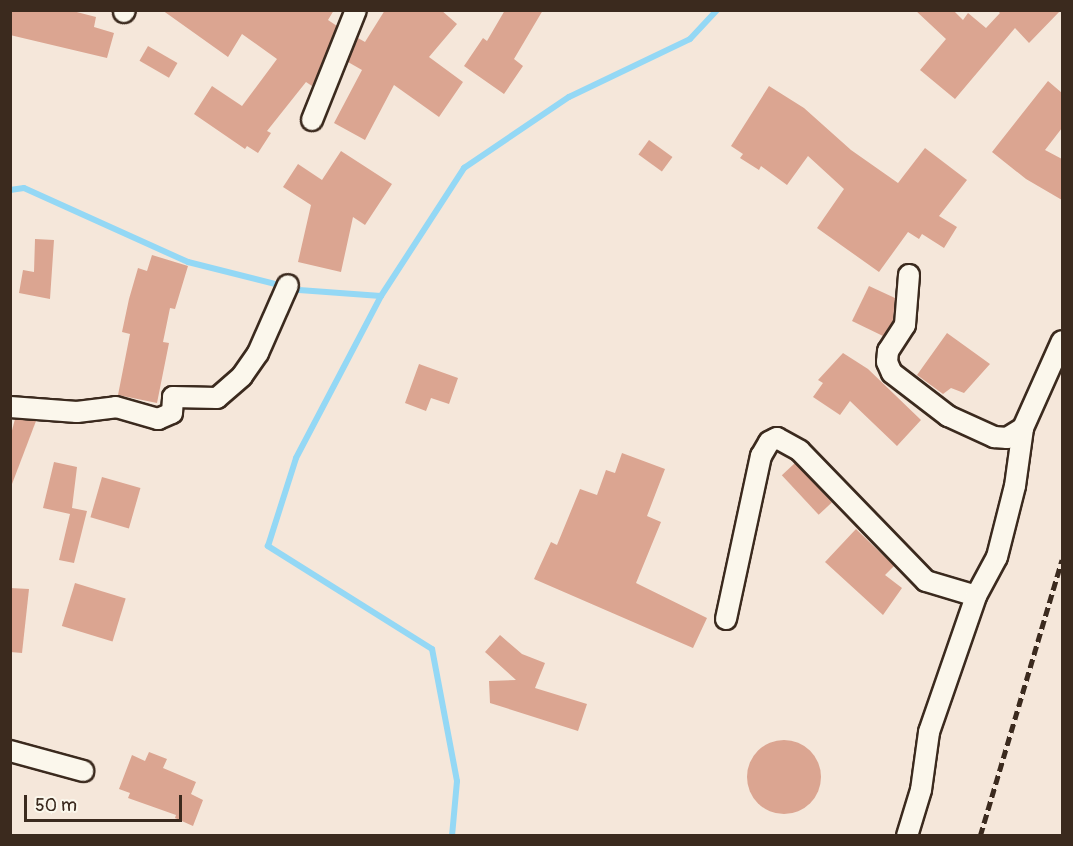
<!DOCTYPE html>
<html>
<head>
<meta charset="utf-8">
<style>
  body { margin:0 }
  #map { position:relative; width:1073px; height:846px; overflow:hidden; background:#f5e7da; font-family:Pangolin,sans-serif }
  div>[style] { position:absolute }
  .stream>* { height:6px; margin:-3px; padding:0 3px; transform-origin:3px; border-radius:3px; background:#94d8f5 }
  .building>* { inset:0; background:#dba591; transform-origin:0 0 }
  .round { border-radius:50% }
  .roads { filter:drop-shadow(2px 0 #3b2a1e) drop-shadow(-2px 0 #3b2a1e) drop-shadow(0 2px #3b2a1e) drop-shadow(0 -2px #3b2a1e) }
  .minor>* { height:20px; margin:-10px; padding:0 10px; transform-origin:10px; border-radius:10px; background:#fbf7ec }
  .rail>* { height:4.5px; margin-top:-2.25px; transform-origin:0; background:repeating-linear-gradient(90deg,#3b2a1e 0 9px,transparent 0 13.5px) }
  span { translate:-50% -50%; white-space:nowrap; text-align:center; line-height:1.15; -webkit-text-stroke:4.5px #fbf7ec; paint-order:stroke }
  .frame { position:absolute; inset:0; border:12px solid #3b2a1e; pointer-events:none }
  .scale { position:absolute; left:24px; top:795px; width:158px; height:27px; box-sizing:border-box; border:3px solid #3b2a1e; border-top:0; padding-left:8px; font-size:18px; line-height:21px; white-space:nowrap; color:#3b2a1e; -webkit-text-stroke:4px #fbf7ec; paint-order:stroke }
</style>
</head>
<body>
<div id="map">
  <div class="stream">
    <div style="left:10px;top:190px;width:14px;rotate:-8deg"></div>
    <div style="left:24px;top:188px;width:180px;rotate:24.3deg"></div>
    <div style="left:188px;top:262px;width:114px;rotate:14.2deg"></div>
    <div style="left:299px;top:290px;width:82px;rotate:4.2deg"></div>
    <div style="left:452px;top:836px;width:55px;rotate:-84.8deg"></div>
    <div style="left:457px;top:781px;width:134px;rotate:-100.7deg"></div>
    <div style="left:432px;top:649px;width:194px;rotate:-147.9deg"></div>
    <div style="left:268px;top:546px;width:92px;rotate:-72.3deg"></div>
    <div style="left:296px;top:458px;width:183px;rotate:-62.3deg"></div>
    <div style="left:381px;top:296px;width:153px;rotate:-57deg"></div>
    <div style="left:464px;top:168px;width:127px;rotate:-34.1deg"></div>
    <div style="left:569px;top:97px;width:134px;rotate:-25.6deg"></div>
    <div style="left:690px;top:39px;width:40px;rotate:-47deg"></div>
  </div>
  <div class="building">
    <div style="clip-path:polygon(10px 10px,69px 10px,96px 17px,94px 27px,114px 33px,107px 58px,10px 35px)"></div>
    <div style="clip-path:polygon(162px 10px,334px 10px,328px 20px,337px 26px,314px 82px,312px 86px,306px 82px,267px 131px,271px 133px,258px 153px,247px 146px,245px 149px,194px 114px,212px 86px,242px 106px,277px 59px,242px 34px,228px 57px)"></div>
    <div style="clip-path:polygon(385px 10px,441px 10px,457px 24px,429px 57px,463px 82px,439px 117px,394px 85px,365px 140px,334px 123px,362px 70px,348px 62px,358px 38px,365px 42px)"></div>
    <div style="clip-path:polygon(505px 10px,543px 10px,514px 59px,523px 66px,504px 94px,464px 66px,483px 38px,487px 41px)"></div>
    <div style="clip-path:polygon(915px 10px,953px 10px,963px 20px,968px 13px,986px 28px,1000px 13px,997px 10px,1061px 10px,1029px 43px,1015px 28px,955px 99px,920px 70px,946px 39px)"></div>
    <div style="left:148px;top:46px;width:34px;height:17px;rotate:30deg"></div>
    <div style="clip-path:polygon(1048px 81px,1062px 93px,1062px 128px,1045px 150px,1062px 159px,1062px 200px,1026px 179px,992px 152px)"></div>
    <div style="clip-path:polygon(769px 86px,804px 108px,851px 150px,898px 183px,925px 148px,967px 180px,939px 216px,957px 227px,944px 248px,922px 234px,919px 239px,908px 232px,879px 272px,817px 228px,844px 189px,808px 156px,787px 185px,761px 166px,759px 170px,740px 158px,743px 154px,731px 146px)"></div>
    <div style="left:649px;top:140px;width:29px;height:18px;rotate:36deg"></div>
    <div style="clip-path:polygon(341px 151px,392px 184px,365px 225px,353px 217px,341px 272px,298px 262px,311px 205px,283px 187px,298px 164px,322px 180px)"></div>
    <div style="clip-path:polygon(35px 239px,54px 240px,50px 299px,19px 293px,23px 270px,34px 272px)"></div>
    <div style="clip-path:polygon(152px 255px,188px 266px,175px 309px,170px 308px,163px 342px,169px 343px,157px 403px,118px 395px,130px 334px,122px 332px,129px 299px,138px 268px,147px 271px)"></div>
    <div style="clip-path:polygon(869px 286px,895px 298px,893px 321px,883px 336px,852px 321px)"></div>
    <div style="clip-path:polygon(947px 333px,990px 364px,964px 393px,951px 388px,943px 394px,917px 375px)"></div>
    <div style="clip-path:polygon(843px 353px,868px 369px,921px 420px,897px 446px,850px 401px,840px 415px,813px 397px,823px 383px,818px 380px)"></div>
    <div style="clip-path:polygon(419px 364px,458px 378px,449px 404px,431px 398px,426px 411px,405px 403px)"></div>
    <div style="clip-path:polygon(15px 419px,36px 421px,12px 484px,10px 438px)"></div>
    <div style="clip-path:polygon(622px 453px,665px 469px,647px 516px,661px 522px,636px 583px,707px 618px,693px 648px,534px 579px,551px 542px,557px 545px,580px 489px,597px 495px,606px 470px,615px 473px)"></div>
    <div style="clip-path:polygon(54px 462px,77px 467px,72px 508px,87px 511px,74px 563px,59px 560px,70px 514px,43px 508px)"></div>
    <div style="left:795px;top:463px;width:54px;height:18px;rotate:47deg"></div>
    <div style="left:102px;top:477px;width:40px;height:42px;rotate:16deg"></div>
    <div style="clip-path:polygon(856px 529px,894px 566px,885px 575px,902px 588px,883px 615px,825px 562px)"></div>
    <div style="left:75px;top:583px;width:53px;height:45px;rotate:17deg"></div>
    <div style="clip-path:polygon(10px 588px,29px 589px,22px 653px,10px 652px)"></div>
    <div style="clip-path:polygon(500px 635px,522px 654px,545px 663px,535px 688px,587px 704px,578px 731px,490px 703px,489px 681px,516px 680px,485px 652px)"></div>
    <div class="round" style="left:747px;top:740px;width:74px;height:74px"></div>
    <div style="clip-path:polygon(149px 752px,167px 759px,163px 768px,196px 782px,191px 794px,203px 800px,193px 826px,175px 818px,176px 815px,128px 798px,130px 793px,119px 789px,132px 755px,145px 761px)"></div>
  </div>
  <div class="roads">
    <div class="minor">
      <div style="left:124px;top:12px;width:2px;rotate:-63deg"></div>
      <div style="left:312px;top:120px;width:118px;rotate:-68.2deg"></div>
      <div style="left:909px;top:275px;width:50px;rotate:94.6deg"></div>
      <div style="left:905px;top:325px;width:31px;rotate:123deg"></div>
      <div style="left:888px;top:351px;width:11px;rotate:95deg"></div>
      <div style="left:887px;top:362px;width:12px;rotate:66deg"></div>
      <div style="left:892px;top:373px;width:71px;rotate:37.5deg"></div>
      <div style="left:948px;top:416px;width:51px;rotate:24.5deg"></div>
      <div style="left:994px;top:437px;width:13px;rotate:4deg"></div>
      <div style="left:1007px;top:438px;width:19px;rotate:-32deg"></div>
      <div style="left:10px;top:407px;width:67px;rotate:4.3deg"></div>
      <div style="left:77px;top:412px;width:39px;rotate:-7deg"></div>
      <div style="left:116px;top:407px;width:44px;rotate:15.9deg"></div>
      <div style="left:158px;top:419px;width:15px;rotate:-23deg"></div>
      <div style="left:172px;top:413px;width:16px;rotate:-86deg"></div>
      <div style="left:173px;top:397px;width:44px;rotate:1.3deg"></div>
      <div style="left:217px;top:398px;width:33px;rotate:-41deg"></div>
      <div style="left:242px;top:376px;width:28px;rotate:-55deg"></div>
      <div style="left:258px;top:353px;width:74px;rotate:-66.2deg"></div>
      <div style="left:726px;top:619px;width:167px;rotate:-77.9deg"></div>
      <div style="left:761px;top:456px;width:16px;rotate:-60deg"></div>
      <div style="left:769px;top:442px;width:9px;rotate:-27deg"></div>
      <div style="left:777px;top:438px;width:26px;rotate:29deg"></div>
      <div style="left:800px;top:451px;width:181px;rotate:45.9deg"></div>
      <div style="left:926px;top:581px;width:52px;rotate:16.7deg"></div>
      <div style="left:10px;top:751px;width:76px;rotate:15.3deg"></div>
      <div style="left:907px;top:836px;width:48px;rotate:-73.1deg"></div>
      <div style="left:921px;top:790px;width:59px;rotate:-82.1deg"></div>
      <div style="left:929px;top:732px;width:144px;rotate:-70.9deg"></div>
      <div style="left:976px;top:596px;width:44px;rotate:-61.7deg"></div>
      <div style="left:997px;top:557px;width:73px;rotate:-75.8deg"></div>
      <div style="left:1015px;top:486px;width:59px;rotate:-82.1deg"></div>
      <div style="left:1023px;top:428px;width:95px;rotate:-65.9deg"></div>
    </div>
  </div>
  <div class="rail">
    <div style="left:980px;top:836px;width:288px;rotate:-73.5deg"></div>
  </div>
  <div class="frame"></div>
  <div class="scale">50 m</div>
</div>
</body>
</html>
